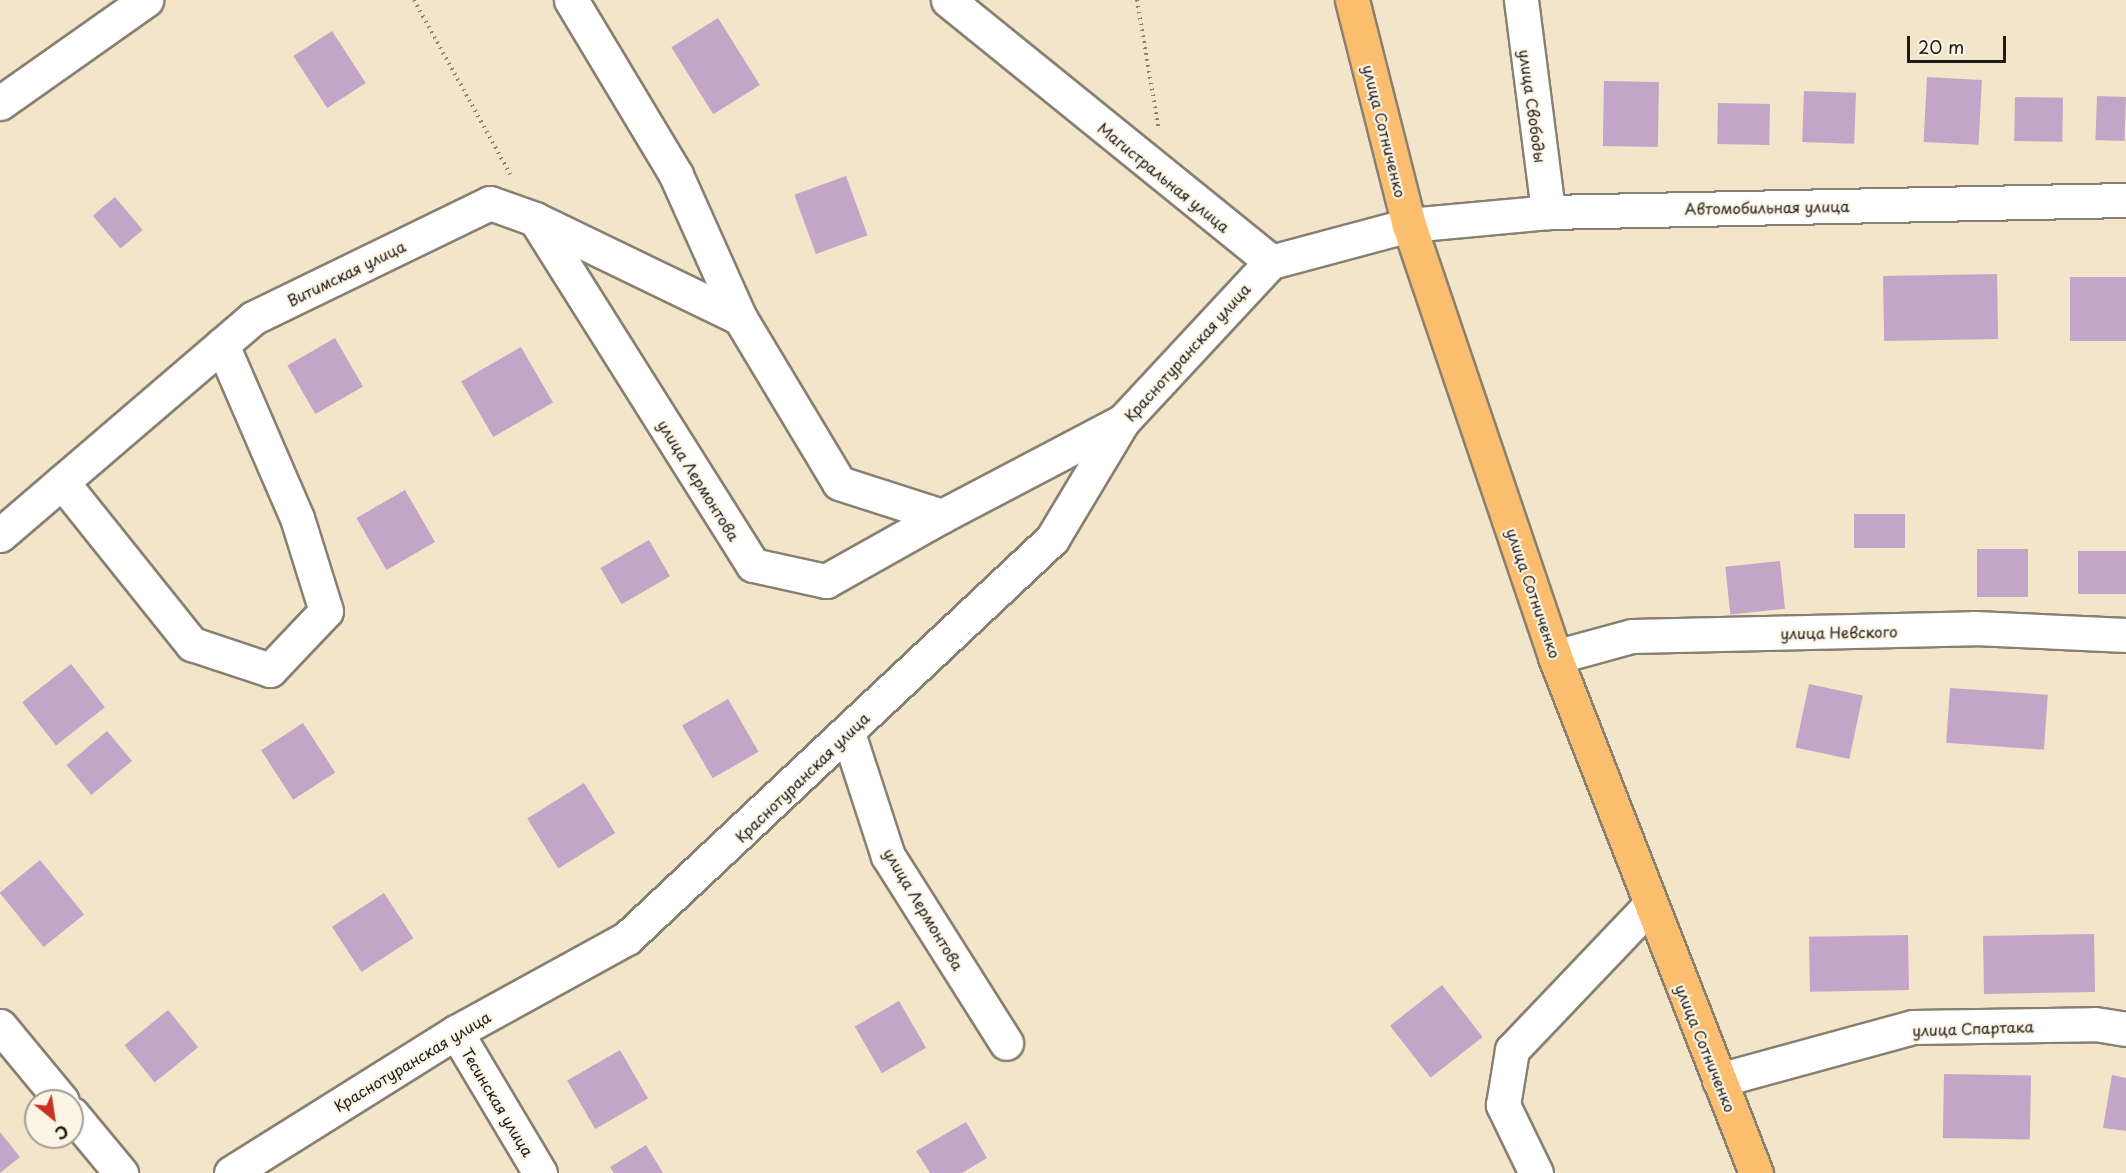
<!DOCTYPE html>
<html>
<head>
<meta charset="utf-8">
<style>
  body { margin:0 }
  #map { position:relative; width:2126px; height:1173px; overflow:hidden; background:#f3e5c9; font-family:"Playpen Sans",sans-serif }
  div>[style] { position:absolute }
  .building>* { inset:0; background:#c3a5c8; transform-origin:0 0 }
  .path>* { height:4px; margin-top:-2px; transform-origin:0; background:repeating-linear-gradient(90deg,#888072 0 1.5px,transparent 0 6px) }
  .roads { filter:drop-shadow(2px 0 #888072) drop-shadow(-2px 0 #888072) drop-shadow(0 2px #888072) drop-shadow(0 -2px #888072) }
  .minor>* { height:33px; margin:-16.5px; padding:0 16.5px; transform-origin:16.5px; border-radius:16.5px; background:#fff }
  .major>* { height:33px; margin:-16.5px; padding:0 16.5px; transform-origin:16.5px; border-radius:16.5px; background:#fabe6e }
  span { translate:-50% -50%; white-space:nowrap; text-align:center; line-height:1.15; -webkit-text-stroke:4.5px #fcf5e5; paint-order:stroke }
  .street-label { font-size:15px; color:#1c1c1c }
  .north { position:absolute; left:24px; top:1089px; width:60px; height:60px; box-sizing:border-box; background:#fcf5e5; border:2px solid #a29e95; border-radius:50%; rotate:150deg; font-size:16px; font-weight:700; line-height:24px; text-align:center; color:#1c1c1c }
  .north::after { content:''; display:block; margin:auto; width:21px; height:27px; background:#c8321e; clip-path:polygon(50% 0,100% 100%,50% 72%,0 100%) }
  .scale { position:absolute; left:1907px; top:36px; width:99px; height:27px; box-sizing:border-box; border:3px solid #1c1c1c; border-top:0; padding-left:8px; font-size:18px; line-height:21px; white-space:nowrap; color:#1c1c1c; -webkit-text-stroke:4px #fcf5e5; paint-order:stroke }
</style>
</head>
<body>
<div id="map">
  <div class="building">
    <div style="left:718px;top:18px;width:79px;height:55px;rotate:58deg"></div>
    <div style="left:332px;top:31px;width:62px;height:46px;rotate:57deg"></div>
    <div style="left:1927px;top:77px;width:55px;height:65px;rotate:3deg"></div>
    <div style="left:1604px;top:81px;width:55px;height:65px;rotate:1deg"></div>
    <div style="left:1804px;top:91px;width:52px;height:51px;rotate:2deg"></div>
    <div style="left:2097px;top:96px;width:29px;height:44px;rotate:2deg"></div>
    <div style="left:2015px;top:97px;width:48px;height:44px;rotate:1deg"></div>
    <div style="left:1718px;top:103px;width:52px;height:41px;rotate:1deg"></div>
    <div style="left:846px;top:176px;width:63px;height:55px;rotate:70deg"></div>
    <div style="left:115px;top:197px;width:43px;height:29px;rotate:50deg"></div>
    <div style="left:1997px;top:274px;width:65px;height:114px;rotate:89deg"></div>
    <div style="left:2126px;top:277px;width:64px;height:56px;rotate:90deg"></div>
    <div style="left:335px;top:338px;width:56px;height:55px;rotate:60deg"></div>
    <div style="left:521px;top:347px;width:64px;height:69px;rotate:60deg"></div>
    <div style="left:405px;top:490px;width:60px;height:56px;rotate:60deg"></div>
    <div style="left:1854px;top:514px;width:51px;height:34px"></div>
    <div style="left:649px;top:540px;width:42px;height:56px;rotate:60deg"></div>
    <div style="left:1977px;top:549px;width:51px;height:48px"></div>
    <div style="left:2078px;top:551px;width:48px;height:43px"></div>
    <div style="left:1780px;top:561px;width:48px;height:55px;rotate:84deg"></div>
    <div style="left:71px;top:664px;width:55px;height:62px;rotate:52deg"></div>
    <div style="left:1809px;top:684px;width:55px;height:65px;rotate:12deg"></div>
    <div style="left:1950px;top:688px;width:98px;height:55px;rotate:4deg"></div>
    <div style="left:728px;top:699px;width:61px;height:53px;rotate:60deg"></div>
    <div style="left:303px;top:723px;width:59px;height:50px;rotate:57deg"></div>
    <div style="left:107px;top:731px;width:39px;height:53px;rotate:50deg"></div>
    <div style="left:584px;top:783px;width:59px;height:67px;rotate:58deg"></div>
    <div style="left:40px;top:860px;width:70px;height:52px;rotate:51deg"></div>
    <div style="left:384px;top:893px;width:54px;height:62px;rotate:57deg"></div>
    <div style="left:2094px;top:934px;width:58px;height:111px;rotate:89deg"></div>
    <div style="left:1908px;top:935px;width:55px;height:99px;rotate:89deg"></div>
    <div style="left:1442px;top:985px;width:66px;height:66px;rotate:52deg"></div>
    <div style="left:899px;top:1001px;width:54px;height:51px;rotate:60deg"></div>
    <div style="left:168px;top:1010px;width:48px;height:56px;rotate:51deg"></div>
    <div style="left:620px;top:1050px;width:56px;height:61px;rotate:60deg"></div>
    <div style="left:1944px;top:1074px;width:87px;height:64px;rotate:1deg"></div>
    <div style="clip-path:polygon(2112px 1075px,2126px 1078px,2126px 1131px,2103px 1128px)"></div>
    <div style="clip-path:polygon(966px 1122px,987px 1158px,962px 1173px,930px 1173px,916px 1151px)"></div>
    <div style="clip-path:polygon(0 1132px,20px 1157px,0 1173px)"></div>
    <div style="clip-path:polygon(646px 1145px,663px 1173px,614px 1173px,610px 1167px)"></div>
  </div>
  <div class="path">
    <div style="left:414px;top:0;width:199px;rotate:61.1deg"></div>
    <div style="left:1137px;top:0;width:128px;rotate:80.5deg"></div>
  </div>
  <div class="roads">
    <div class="minor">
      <div style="left:571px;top:0;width:204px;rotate:59deg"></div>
      <div style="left:676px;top:175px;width:157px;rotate:65.9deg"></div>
      <div style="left:740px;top:318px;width:192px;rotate:59deg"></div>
      <div style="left:839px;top:483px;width:108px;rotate:17.8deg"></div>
      <div style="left:942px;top:516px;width:204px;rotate:-27.7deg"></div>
      <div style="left:948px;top:0;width:416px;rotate:39deg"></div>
      <div style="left:1271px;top:262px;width:143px;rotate:-15deg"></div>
      <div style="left:1409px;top:225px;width:140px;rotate:-5.3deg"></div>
      <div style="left:1548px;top:212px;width:578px;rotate:-1.19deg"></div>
      <div style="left:1521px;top:0;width:214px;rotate:82.7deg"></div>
      <div style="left:0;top:103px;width:179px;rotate:-35.2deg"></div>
      <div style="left:535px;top:219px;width:409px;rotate:57.8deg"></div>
      <div style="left:753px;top:565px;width:75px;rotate:12.4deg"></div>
      <div style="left:826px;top:581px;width:133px;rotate:-29.3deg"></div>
      <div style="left:62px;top:482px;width:208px;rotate:51.3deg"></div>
      <div style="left:192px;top:644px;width:82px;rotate:18.4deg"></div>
      <div style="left:270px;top:670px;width:81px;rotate:-46.5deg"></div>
      <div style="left:326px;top:611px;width:97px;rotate:-107.3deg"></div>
      <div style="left:297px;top:518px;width:189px;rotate:-113.4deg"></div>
      <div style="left:0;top:535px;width:333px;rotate:-40.6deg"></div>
      <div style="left:253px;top:318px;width:263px;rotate:-25.9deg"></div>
      <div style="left:490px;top:203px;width:48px;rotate:19.6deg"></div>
      <div style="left:535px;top:219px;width:228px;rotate:25.8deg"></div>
      <div style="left:1555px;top:657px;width:80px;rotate:-15.3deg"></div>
      <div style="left:1632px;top:636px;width:342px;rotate:-1.3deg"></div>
      <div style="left:1974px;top:628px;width:152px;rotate:2.6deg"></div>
      <div style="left:848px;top:733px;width:129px;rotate:72deg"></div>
      <div style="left:888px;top:856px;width:221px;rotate:57.7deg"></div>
      <div style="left:0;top:1026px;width:97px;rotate:50.4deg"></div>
      <div style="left:456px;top:1032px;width:164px;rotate:59.2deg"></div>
      <div style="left:1719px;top:1080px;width:201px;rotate:-15.3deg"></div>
      <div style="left:1913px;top:1027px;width:182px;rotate:-0.9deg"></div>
      <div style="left:2095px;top:1024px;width:31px;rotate:9deg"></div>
      <div style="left:72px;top:1114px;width:77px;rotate:50.3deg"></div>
      <div style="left:231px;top:1173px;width:266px;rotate:-32.1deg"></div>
      <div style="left:456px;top:1032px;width:195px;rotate:-28.8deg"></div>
      <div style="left:627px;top:938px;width:583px;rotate:-43.19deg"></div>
      <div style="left:1052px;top:539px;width:138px;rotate:-59deg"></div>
      <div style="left:1123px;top:421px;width:217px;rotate:-47.1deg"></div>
      <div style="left:1536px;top:1173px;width:76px;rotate:-115.9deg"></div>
      <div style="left:1503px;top:1105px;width:56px;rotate:-80.7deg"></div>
      <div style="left:1512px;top:1050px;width:199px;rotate:-46.4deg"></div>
    </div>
    <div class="major">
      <div style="left:1352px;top:0;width:232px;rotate:75.8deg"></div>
      <div style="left:1409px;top:225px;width:456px;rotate:71.3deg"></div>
      <div style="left:1555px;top:657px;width:554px;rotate:68.72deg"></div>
    </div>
  </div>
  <div class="street-label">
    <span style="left:1533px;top:106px;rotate:82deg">улица Свободы</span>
    <span style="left:1385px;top:131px;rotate:76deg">улица Сотниченко</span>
    <span style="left:1164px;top:177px;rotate:39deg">Магистральная улица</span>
    <span style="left:1767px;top:207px;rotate:-1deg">Автомобильная улица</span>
    <span style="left:346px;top:273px;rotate:-26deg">Витимская улица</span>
    <span style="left:1187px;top:352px;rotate:-48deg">Краснотуранская улица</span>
    <span style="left:699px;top:480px;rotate:58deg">улица Лермонтова</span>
    <span style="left:1534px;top:593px;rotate:71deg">улица Сотниченко</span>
    <span style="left:1839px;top:632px;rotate:-1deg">улица Невского</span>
    <span style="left:802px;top:777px;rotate:-44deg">Краснотуранская улица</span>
    <span style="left:924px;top:909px;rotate:59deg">улица Лермонтова</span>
    <span style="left:1973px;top:1028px;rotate:-2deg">улица Спартака</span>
    <span style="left:1706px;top:1048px;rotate:68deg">улица Сотниченко</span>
    <span style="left:412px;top:1061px;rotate:-31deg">Краснотуранская улица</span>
    <span style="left:498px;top:1102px;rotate:59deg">Тесинская улица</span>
  </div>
  <div class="north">С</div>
  <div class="scale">20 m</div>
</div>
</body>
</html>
